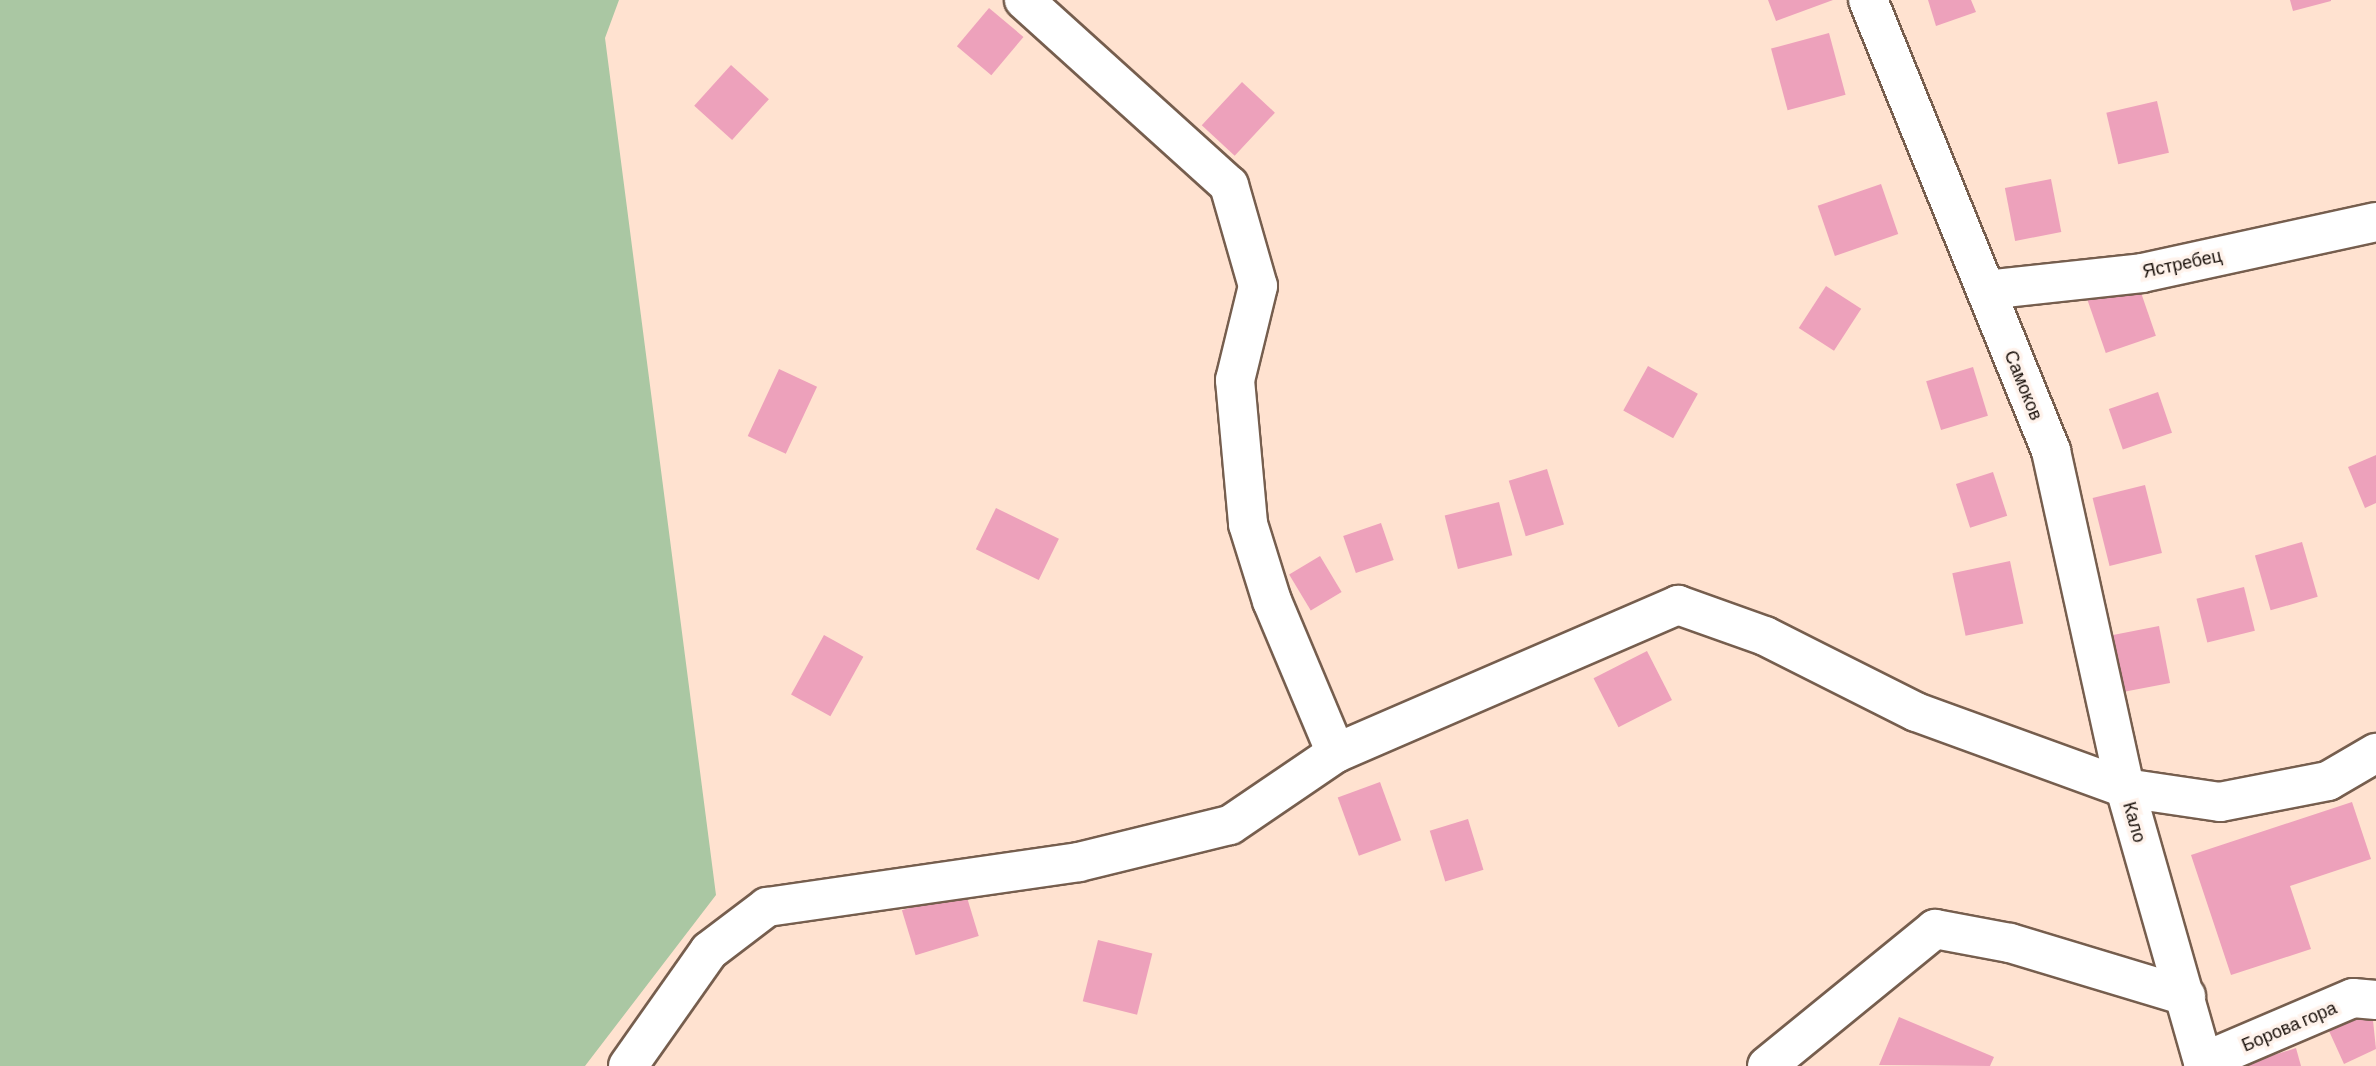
<!DOCTYPE html>
<html>
<head>
<meta charset="utf-8">
<style>
  body { margin:0 }
  #map { position:relative; width:2376px; height:1066px; overflow:hidden; background:#ffe2d0; font-family:Barlow,sans-serif }
  div>[style] { position:absolute }
  .green>* { inset:0; background:#aac7a3 }
  .building>* { inset:0; background:#eda1bb; transform-origin:0 0 }
  .roads { filter:drop-shadow(2px 0 #765e4e) drop-shadow(-2px 0 #765e4e) drop-shadow(0 2px #765e4e) drop-shadow(0 -2px #765e4e) }
  .minor>* { height:38px; margin:-19px; padding:0 19px; transform-origin:19px; border-radius:19px; background:#fff }
  span { translate:-50% -50%; white-space:nowrap; text-align:center; line-height:1.15; -webkit-text-stroke:7px #fff3ec; paint-order:stroke }
  .street-label { font-size:18px; color:#180f09 }
</style>
</head>
<body>
<div id="map">
  <div class="green">
    <div style="clip-path:polygon(0 0,619px 0,605px 38px,716px 895px,585px 1066px,0 1066px)"></div>
  </div>
  <div class="building">
    <div style="clip-path:polygon(1768px 0,1833px 0,1776px 21px)"></div>
    <div style="clip-path:polygon(1928px 0,1971px 0,1976px 12px,1936px 26px)"></div>
    <div style="clip-path:polygon(2290px 0,2331px 0,2331px 1px,2293px 11px)"></div>
    <div style="left:989px;top:8px;width:45px;height:50px;rotate:40deg"></div>
    <div style="left:1829px;top:33px;width:64px;height:60px;rotate:75deg"></div>
    <div style="left:731px;top:65px;width:51px;height:55px;rotate:42deg"></div>
    <div style="left:1242px;top:82px;width:45px;height:59px;rotate:43deg"></div>
    <div style="left:2157px;top:101px;width:53px;height:52px;rotate:77deg"></div>
    <div style="left:2051px;top:179px;width:54px;height:47px;rotate:79deg"></div>
    <div style="left:1881px;top:184px;width:53px;height:67px;rotate:71deg"></div>
    <div style="left:2137px;top:281px;width:58px;height:53px;rotate:71deg"></div>
    <div style="left:1826px;top:286px;width:42px;height:50px;rotate:33deg"></div>
    <div style="left:1648px;top:366px;width:57px;height:51px;rotate:29deg"></div>
    <div style="left:1973px;top:367px;width:51px;height:49px;rotate:73deg"></div>
    <div style="left:779px;top:369px;width:42px;height:74px;rotate:25deg"></div>
    <div style="left:2158px;top:392px;width:43px;height:52px;rotate:71deg"></div>
    <div style="clip-path:polygon(2376px 455px,2376px 503px,2365px 508px,2348px 467px)"></div>
    <div style="left:1547px;top:469px;width:58px;height:40px;rotate:73deg"></div>
    <div style="left:1993px;top:472px;width:46px;height:39px;rotate:72deg"></div>
    <div style="left:2145px;top:485px;width:70px;height:54px;rotate:76deg"></div>
    <div style="left:1499px;top:502px;width:55px;height:56px;rotate:76deg"></div>
    <div style="left:996px;top:508px;width:70px;height:46px;rotate:26deg"></div>
    <div style="left:1381px;top:523px;width:39px;height:40px;rotate:71deg"></div>
    <div style="left:2302px;top:542px;width:57px;height:49px;rotate:74deg"></div>
    <div style="left:1320px;top:556px;width:42px;height:36px;rotate:59deg"></div>
    <div style="left:2010px;top:561px;width:64px;height:59px;rotate:78deg"></div>
    <div style="left:2244px;top:587px;width:45px;height:49px;rotate:76deg"></div>
    <div style="left:2159px;top:626px;width:58px;height:52px;rotate:79deg"></div>
    <div style="left:824px;top:635px;width:45px;height:68px;rotate:29deg"></div>
    <div style="left:1647px;top:651px;width:55px;height:60px;rotate:63deg"></div>
    <div style="left:1380px;top:782px;width:62px;height:45px;rotate:70deg"></div>
    <div style="clip-path:polygon(2352px 802px,2371px 859px,2290px 886px,2311px 949px,2231px 975px,2191px 855px)"></div>
    <div style="left:1468px;top:819px;width:53px;height:40px;rotate:73deg"></div>
    <div style="left:965px;top:891px;width:47px;height:66px;rotate:73deg"></div>
    <div style="left:1098px;top:940px;width:56px;height:63px;rotate:14deg"></div>
    <div style="clip-path:polygon(2372px 1011px,2376px 1049px,2344px 1064px,2329px 1031px)"></div>
    <div style="clip-path:polygon(1899px 1017px,1994px 1057px,1990px 1066px,1879px 1065px)"></div>
    <div style="clip-path:polygon(2296px 1048px,2301px 1066px,2242px 1066px,2242px 1065px)"></div>
  </div>
  <div class="roads">
    <div class="minor">
      <div style="left:1024px;top:0;width:276px;rotate:42.1deg"></div>
      <div style="left:1229px;top:185px;width:105px;rotate:74deg"></div>
      <div style="left:1258px;top:286px;width:97px;rotate:103.7deg"></div>
      <div style="left:1235px;top:380px;width:145px;rotate:84.8deg"></div>
      <div style="left:1248px;top:524px;width:81px;rotate:72.7deg"></div>
      <div style="left:1272px;top:601px;width:165px;rotate:67.2deg"></div>
      <div style="left:1868px;top:0;width:487px;rotate:67.9deg"></div>
      <div style="left:2051px;top:451px;width:345px;rotate:77.6deg"></div>
      <div style="left:2125px;top:788px;width:289px;rotate:74.1deg"></div>
      <div style="left:1986px;top:290px;width:157px;rotate:-6.2deg"></div>
      <div style="left:2142px;top:273px;width:239px;rotate:-12.3deg"></div>
      <div style="left:2203px;top:1062px;width:163px;rotate:-23.1deg"></div>
      <div style="left:2353px;top:998px;width:23px;rotate:5deg"></div>
      <div style="left:628px;top:1066px;width:141px;rotate:-54.8deg"></div>
      <div style="left:709px;top:951px;width:73px;rotate:-37.2deg"></div>
      <div style="left:767px;top:907px;width:315px;rotate:-8.2deg"></div>
      <div style="left:1079px;top:862px;width:155px;rotate:-13.8deg"></div>
      <div style="left:1230px;top:825px;width:128px;rotate:-34.2deg"></div>
      <div style="left:1336px;top:753px;width:373px;rotate:-23.4deg"></div>
      <div style="left:1678px;top:605px;width:92px;rotate:19.6deg"></div>
      <div style="left:1765px;top:636px;width:169px;rotate:26.7deg"></div>
      <div style="left:1916px;top:712px;width:222px;rotate:20deg"></div>
      <div style="left:2125px;top:788px;width:96px;rotate:8.4deg"></div>
      <div style="left:2220px;top:802px;width:110px;rotate:-11deg"></div>
      <div style="left:2328px;top:781px;width:56px;rotate:-30.3deg"></div>
      <div style="left:1767px;top:1066px;width:217px;rotate:-39.2deg"></div>
      <div style="left:1935px;top:929px;width:76px;rotate:10.6deg"></div>
      <div style="left:2010px;top:943px;width:184px;rotate:16.8deg"></div>
    </div>
  </div>
  <div class="street-label">
    <span style="left:2182px;top:263px;rotate:-12deg">Ястребец</span>
    <span style="left:2024px;top:385px;rotate:68deg">Самоков</span>
    <span style="left:2135px;top:822px;rotate:74deg">Кало</span>
    <span style="left:2289px;top:1026px;rotate:-23deg">Борова гора</span>
  </div>
</div>
</body>
</html>
